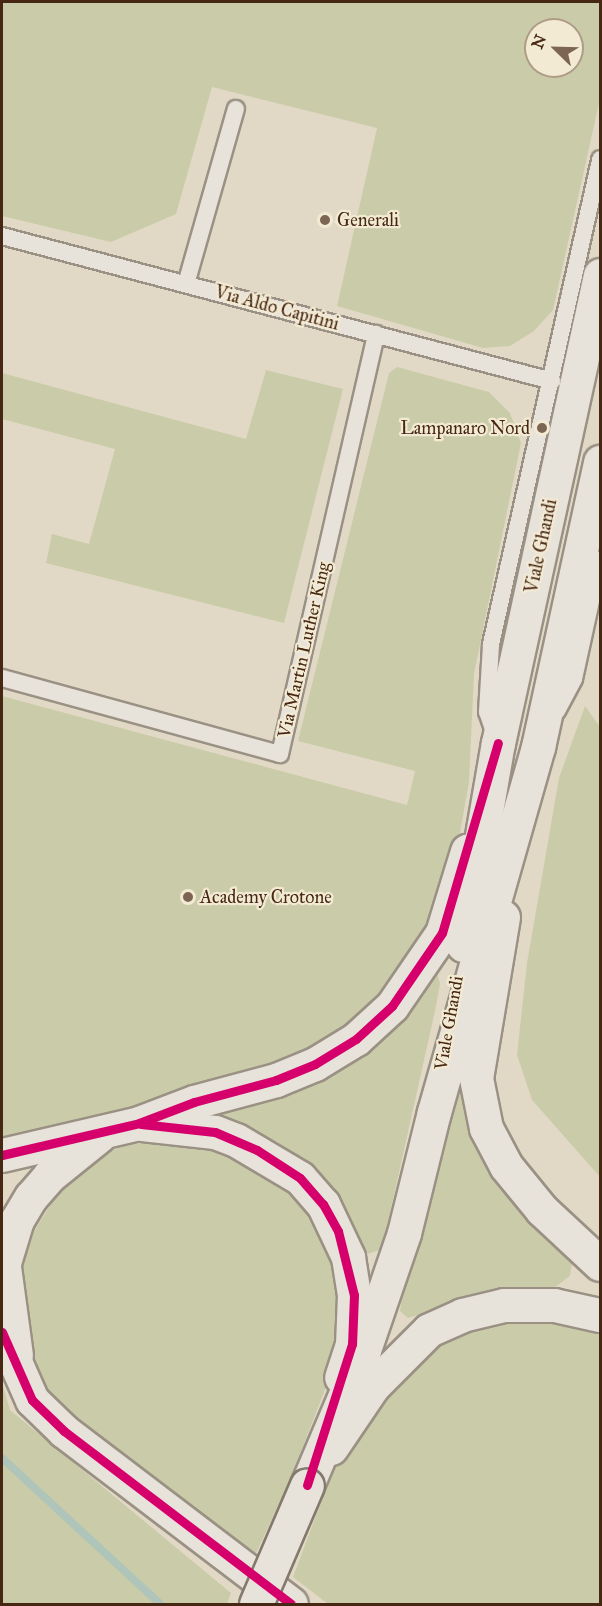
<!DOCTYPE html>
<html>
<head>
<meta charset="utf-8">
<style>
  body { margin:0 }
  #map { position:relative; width:602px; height:1606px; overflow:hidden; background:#e1d9c6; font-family:"IM FELL Great Primer",serif }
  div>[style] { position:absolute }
  .green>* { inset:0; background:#cacca9 }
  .stream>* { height:8px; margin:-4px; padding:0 4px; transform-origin:4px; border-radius:4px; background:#afc5b9 }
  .roads { filter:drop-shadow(2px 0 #9a9184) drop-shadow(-2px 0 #9a9184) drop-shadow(0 2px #9a9184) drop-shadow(0 -2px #9a9184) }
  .service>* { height:16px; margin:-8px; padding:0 8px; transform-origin:8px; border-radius:8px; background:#e8e3da }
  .tertiary>* { height:33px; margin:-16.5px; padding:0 16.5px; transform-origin:16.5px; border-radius:16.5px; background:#e8e3da }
  .secondary>* { height:33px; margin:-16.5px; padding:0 16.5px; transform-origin:16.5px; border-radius:16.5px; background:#e8e3da }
  .bridges { filter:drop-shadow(2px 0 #83796d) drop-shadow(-2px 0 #83796d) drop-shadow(0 2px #83796d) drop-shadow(0 -2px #83796d) }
  .secondary-bridge>* { height:33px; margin:-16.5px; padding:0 16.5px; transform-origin:16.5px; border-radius:16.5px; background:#e8e3da }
  .cycleway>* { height:9px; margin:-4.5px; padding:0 4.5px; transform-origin:4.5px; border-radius:4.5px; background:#d6006c }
  .dots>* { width:16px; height:16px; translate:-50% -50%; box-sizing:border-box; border:3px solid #f3ead3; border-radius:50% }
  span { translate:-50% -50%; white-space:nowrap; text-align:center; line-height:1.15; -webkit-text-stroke:4.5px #f3ead3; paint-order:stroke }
  .poi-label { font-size:18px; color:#462714 }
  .left { translate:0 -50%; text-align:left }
  .right { translate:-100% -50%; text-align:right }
  .street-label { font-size:18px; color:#462714 }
  .frame { position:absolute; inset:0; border:3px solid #462714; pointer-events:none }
  .north { position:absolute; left:524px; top:18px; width:60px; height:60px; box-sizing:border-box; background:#f3ead3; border:2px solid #ae9c87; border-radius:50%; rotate:293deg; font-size:16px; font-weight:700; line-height:24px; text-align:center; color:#462714 }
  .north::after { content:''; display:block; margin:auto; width:21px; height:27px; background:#7c6552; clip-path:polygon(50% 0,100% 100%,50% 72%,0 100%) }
</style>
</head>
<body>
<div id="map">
  <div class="green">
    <div style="clip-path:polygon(evenodd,2px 2px,600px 2px,600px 99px,553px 310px,534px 331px,510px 346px,483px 348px,337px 306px,377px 128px,212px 87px,176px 214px,111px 242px,2px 216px,2px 2px,536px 30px,572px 30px,572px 66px,536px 66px,536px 30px)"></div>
    <div style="clip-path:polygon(397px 367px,489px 392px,510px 413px,521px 443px,474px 674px,469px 782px,459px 838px,425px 939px,396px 982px,360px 1020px,324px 1041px,206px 1089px,2px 1139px,2px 696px,407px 805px,415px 771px,298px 741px,389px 373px)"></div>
    <div style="clip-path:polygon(266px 370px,343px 389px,284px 623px,46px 563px,52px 534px,89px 544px,115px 449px,2px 419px,2px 373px,246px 439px)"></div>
    <div style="clip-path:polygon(585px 706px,600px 727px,600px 1177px,532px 1100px,517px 1055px,527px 963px,559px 778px)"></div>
    <div style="clip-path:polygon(437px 972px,440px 984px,435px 1011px,382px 1249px,368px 1254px,316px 1169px,277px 1142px,213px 1113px,313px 1084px,357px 1053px,427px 978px)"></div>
    <div style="clip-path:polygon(460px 1068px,464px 1113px,482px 1156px,518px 1204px,572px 1263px,570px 1276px,555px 1287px,493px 1293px,408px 1318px,400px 1311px,402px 1298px,422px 1236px)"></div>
    <div style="clip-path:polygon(177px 1140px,224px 1148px,267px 1168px,301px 1199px,329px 1242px,342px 1285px,333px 1369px,290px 1480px,253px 1560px,65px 1415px,42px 1390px,27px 1351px,19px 1272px,26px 1244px,63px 1185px,91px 1160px,125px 1145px)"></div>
    <div style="clip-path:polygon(486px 1316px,600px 1321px,600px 1604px,328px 1604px,293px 1577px,336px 1462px,416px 1349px)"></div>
    <div style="clip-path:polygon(2px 1383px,10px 1410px,231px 1593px,227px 1604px,2px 1604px)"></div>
  </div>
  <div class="stream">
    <div style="left:2px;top:1458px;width:215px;rotate:42.7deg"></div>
  </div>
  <div class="roads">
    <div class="service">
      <div style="left:2px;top:236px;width:569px;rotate:14.77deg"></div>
      <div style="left:186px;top:284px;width:182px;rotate:-74.1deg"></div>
      <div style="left:2px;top:678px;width:288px;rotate:15.3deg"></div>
      <div style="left:280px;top:754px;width:431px;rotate:-77.1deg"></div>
      <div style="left:557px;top:711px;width:36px;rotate:-62deg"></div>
      <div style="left:574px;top:679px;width:122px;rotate:-77.7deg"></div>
      <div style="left:494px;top:732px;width:21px;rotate:-109deg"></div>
      <div style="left:487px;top:712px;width:68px;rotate:-86.6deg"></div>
      <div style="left:491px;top:644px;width:497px;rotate:-77.3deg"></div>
    </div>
    <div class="tertiary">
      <div style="left:503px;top:917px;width:163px;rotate:99.5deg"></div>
      <div style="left:476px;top:1078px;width:51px;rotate:78.7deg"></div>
      <div style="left:486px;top:1128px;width:43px;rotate:62.2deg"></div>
      <div style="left:506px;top:1166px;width:57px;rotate:50.7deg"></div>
      <div style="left:542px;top:1210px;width:79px;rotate:43deg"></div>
      <div style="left:142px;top:1124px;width:73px;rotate:6.3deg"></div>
      <div style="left:215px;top:1132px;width:22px;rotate:21deg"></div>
      <div style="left:236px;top:1140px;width:74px;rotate:30.7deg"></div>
      <div style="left:300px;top:1178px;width:35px;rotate:49deg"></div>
      <div style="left:323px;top:1204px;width:59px;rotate:64.7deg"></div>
      <div style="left:348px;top:1257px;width:38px;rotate:81deg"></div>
      <div style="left:354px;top:1295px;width:49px;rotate:92.3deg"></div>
      <div style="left:352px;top:1344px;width:35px;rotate:108deg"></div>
      <div style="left:2px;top:1155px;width:141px;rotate:-13.1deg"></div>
      <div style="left:139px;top:1123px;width:59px;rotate:-20.9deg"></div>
      <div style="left:194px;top:1102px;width:85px;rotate:-15deg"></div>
      <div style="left:276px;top:1080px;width:42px;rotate:-22.3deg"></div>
      <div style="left:315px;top:1064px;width:48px;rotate:-31.4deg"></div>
      <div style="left:356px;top:1039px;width:49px;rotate:-42.5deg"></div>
      <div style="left:392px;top:1006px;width:88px;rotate:-55.6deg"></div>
      <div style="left:442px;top:933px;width:86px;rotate:-73deg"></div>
      <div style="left:2px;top:1252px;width:104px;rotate:82.3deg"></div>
      <div style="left:3px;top:1266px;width:48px;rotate:-73.1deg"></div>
      <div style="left:17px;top:1220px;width:27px;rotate:-59deg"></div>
      <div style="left:31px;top:1197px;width:28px;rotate:-49deg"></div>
      <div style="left:49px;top:1176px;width:64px;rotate:-38.7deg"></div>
      <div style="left:2px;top:1332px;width:74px;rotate:66.2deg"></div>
      <div style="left:32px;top:1400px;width:45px;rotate:44.1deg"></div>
      <div style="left:64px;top:1431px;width:285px;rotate:37.3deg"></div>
      <div style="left:331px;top:1448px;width:75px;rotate:-55.9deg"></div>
      <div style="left:373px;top:1386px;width:79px;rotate:-45deg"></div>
      <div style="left:429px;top:1330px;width:36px;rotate:-24deg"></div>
      <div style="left:462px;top:1315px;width:43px;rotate:-13.4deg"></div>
      <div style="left:504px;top:1305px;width:50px"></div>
      <div style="left:554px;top:1305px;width:47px;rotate:12.3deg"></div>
    </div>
    <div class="secondary">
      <div style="left:463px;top:945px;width:205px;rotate:-80.2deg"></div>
      <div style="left:498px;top:743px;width:479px;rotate:-77.7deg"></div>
      <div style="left:307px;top:1485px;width:147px;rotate:-67.1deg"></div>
      <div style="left:364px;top:1350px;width:124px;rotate:-71.1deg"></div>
      <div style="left:404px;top:1233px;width:125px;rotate:-76.1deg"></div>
      <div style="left:434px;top:1112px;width:380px;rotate:-74.1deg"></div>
      <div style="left:538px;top:747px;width:292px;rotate:-77.7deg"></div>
    </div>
  </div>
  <div class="bridges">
    <div class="secondary-bridge">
      <div style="left:256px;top:1604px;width:129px;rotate:-66.8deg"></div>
    </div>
  </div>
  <div class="cycleway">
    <div style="left:141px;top:1124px;width:74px;rotate:6.2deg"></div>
    <div style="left:215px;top:1132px;width:46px;rotate:23.2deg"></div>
    <div style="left:257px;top:1150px;width:51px;rotate:33.1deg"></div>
    <div style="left:300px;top:1178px;width:35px;rotate:49deg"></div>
    <div style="left:323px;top:1204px;width:31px;rotate:61deg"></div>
    <div style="left:338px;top:1231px;width:66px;rotate:76deg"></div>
    <div style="left:354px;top:1295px;width:49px;rotate:92.3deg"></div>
    <div style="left:352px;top:1344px;width:148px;rotate:107.7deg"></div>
    <div style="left:2px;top:1155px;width:141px;rotate:-13.1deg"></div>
    <div style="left:139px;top:1123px;width:59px;rotate:-20.9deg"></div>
    <div style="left:194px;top:1102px;width:85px;rotate:-15deg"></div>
    <div style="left:276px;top:1080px;width:42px;rotate:-22.3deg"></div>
    <div style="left:315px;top:1064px;width:48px;rotate:-31.4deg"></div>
    <div style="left:356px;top:1039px;width:49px;rotate:-42.5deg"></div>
    <div style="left:392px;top:1006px;width:88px;rotate:-55.6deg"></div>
    <div style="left:442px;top:933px;width:198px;rotate:-73.6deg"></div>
    <div style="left:2px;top:1332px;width:74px;rotate:66.2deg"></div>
    <div style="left:32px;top:1400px;width:45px;rotate:44.1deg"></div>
    <div style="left:64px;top:1431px;width:285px;rotate:37.3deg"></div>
  </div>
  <div class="dots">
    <div style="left:325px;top:220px;background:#7c6552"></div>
    <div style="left:542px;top:428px;background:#7c6552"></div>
    <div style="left:188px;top:897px;background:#7c6552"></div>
  </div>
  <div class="poi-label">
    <span class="left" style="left:337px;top:220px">Generali</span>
    <span class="right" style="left:530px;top:428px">Lampanaro Nord</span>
    <span class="left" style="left:200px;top:897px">Academy Crotone</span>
  </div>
  <div class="street-label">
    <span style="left:277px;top:308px;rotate:15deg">Via Aldo Capitini</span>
    <span style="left:541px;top:546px;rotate:-78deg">Viale Ghandi</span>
    <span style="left:304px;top:650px;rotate:-77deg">Via Martin Luther King</span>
    <span style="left:449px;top:1023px;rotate:-80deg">Viale Ghandi</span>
  </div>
  <div class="frame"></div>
  <div class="north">N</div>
</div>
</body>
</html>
